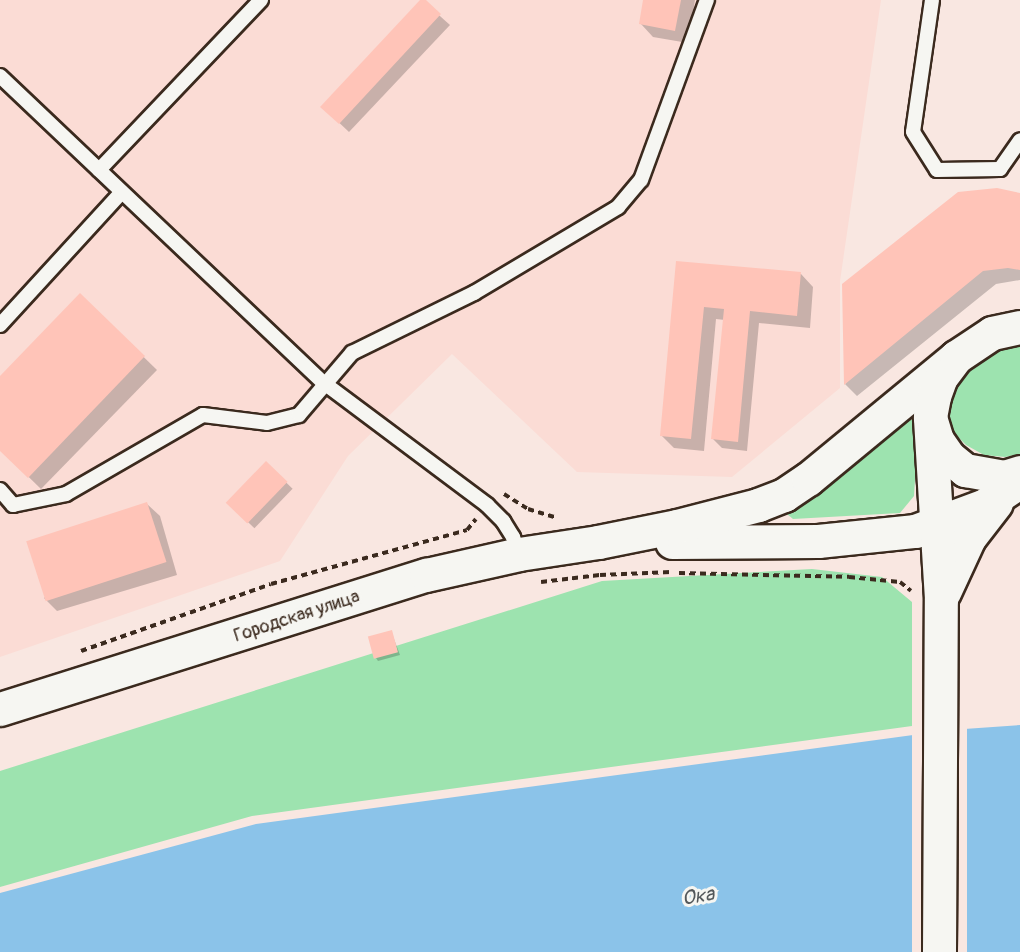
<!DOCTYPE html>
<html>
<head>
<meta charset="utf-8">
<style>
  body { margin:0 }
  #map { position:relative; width:1020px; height:952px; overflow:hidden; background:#f9e7e1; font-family:Pangolin,sans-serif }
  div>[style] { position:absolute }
  .built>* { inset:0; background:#fbdcd5 }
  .green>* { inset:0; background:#9de3af }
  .water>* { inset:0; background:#8bc3e9 }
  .pier>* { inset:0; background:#f9e7e1; transform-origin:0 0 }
  .shadow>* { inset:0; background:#0003; transform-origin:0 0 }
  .building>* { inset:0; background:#ffc4b8; transform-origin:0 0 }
  .path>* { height:4px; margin-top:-2px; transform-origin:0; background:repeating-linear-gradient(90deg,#3b2a1e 0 6px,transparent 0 10.5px) }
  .roads { filter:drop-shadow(2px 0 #3b2a1e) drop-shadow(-2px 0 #3b2a1e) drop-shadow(0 2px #3b2a1e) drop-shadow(0 -2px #3b2a1e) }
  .lane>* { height:14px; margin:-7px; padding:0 7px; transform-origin:7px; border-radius:7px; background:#f6f6f2 }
  .secondary>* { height:33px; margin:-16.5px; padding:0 16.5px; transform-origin:16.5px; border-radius:16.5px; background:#f6f6f2 }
  .highway>* { height:33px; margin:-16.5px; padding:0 16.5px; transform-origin:16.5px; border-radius:16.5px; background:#f6f6f2 }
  span { translate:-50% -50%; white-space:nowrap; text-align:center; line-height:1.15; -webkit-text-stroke:6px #f6f6f2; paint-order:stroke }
  .street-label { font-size:18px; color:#3b2a1e }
  .water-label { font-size:20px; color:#53585b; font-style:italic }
</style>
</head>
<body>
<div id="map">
  <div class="built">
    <div style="clip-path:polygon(0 0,881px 0,840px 281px,840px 388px,732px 477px,577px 472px,452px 354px,348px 456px,280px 561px,0 657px)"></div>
  </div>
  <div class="green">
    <div style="clip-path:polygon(1020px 343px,1020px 454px,1005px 457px,984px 455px,966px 445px,953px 432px,948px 412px,952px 390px,970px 366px,997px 348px)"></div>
    <div style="clip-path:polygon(900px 416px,913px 420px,918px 430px,914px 496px,900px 513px,793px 519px,787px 514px,791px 505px)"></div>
    <div style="clip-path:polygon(812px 569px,882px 577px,912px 602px,912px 726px,252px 816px,0 887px,0 771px,602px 581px)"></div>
  </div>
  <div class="water">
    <div style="clip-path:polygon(1020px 725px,1020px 952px,0 952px,0 893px,256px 824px,950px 730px)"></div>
  </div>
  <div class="pier">
    <div style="left:967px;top:726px;width:226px;height:55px;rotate:90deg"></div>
  </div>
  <div class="shadow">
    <div style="clip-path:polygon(422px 0,450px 25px,349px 132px,332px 116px)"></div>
    <div style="clip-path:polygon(645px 0,695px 0,688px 43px,653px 37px,641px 24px)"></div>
    <div style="clip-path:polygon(1020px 195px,1020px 280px,996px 284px,857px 396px,845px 384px)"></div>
    <div style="clip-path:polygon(677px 262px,801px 274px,813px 287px,810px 328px,759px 323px,747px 451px,722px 448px,713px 439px,725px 320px,716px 319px,704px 451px,674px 448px,661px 435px)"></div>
    <div style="clip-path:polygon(80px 295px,157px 370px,41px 489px,0 449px,0 378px)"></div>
    <div style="left:266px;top:463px;width:37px;height:55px;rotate:44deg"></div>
    <div style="clip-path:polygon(147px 504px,160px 516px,177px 575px,57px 611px,44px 598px)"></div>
    <div style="clip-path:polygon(391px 631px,400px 655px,378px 661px,376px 658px)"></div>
  </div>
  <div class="building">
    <div style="clip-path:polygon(420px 0,426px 0,441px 14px,339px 124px,320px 107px)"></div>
    <div style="clip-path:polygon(643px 0,681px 0,675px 31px,639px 24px)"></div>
    <div style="clip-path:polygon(997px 188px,1020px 193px,1020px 270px,1008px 268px,983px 271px,844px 385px,842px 284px,958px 192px)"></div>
    <div style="clip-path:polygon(676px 261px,801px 272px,797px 316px,750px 311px,738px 442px,711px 439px,724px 309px,704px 307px,691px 439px,660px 436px)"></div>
    <div style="clip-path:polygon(80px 293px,145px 356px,28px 478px,0 451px,0 376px)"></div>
    <div style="left:266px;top:461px;width:30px;height:58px;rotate:44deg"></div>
    <div style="left:147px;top:502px;width:63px;height:127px;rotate:72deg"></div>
    <div style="left:392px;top:630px;width:23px;height:25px;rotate:75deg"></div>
  </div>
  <div class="path">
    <div style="left:504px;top:494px;width:28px;rotate:32deg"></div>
    <div style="left:528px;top:509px;width:30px;rotate:17deg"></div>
    <div style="left:679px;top:573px;width:170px;rotate:1.3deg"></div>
    <div style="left:849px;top:577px;width:51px;rotate:5.6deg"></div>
    <div style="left:900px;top:582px;width:14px;rotate:39deg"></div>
    <div style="left:541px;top:582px;width:59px;rotate:-6.8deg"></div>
    <div style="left:600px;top:575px;width:71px;rotate:-2.4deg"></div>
    <div style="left:81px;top:651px;width:201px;rotate:-19.4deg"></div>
    <div style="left:271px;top:584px;width:203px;rotate:-15.4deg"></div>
    <div style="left:467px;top:530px;width:14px;rotate:-51deg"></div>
  </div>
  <div class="roads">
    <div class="lane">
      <div style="left:932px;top:0;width:133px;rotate:98.2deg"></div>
      <div style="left:913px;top:132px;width:45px;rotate:57.7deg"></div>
      <div style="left:937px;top:170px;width:63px;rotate:-0.9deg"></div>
      <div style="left:1000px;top:169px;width:35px;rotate:-55deg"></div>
      <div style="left:0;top:76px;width:446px;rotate:43.5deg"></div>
      <div style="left:324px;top:383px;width:204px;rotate:36.8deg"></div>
      <div style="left:487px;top:505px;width:23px;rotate:45deg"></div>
      <div style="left:503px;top:521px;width:19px;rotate:58deg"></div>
      <div style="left:513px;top:537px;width:18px;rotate:71deg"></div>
      <div style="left:99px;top:170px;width:235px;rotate:-46.4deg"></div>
      <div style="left:0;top:325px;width:180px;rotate:-47.5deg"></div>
      <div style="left:0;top:490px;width:20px;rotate:49deg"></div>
      <div style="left:13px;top:505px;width:54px;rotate:-11.7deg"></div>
      <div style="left:66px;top:494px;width:158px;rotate:-30deg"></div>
      <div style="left:203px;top:415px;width:64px;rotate:7.1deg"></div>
      <div style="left:267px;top:423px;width:33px;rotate:-14deg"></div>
      <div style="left:299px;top:415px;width:82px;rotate:-49.5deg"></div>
      <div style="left:352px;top:353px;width:136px;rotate:-26.2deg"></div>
      <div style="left:474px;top:293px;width:168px;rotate:-30.8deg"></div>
      <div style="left:618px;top:207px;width:35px;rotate:-50deg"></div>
      <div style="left:641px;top:180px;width:192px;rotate:-69.9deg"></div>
    </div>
    <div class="secondary">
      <div style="left:930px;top:417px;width:24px;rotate:73deg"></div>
      <div style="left:937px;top:440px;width:21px;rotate:55deg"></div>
      <div style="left:949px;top:457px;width:21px;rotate:39deg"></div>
      <div style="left:965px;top:470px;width:40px;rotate:10deg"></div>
      <div style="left:1004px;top:477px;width:17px;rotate:-17deg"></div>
    </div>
    <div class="highway">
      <div style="left:672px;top:542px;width:146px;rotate:-0.4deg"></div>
      <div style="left:818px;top:541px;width:98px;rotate:-5.9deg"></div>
      <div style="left:915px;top:531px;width:75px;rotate:-20.4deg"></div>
      <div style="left:985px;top:505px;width:42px;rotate:-34.4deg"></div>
      <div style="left:944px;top:592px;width:60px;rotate:-65.2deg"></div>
      <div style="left:969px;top:538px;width:44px;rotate:-52.4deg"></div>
      <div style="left:0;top:709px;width:447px;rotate:-17.5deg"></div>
      <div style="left:426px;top:575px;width:95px;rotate:-12.7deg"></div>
      <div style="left:519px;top:554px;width:80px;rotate:-8.6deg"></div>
      <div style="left:598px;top:542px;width:81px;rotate:-11.4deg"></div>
      <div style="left:677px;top:526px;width:84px;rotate:-14.5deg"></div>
      <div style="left:758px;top:505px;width:28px;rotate:-21deg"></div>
      <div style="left:784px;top:495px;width:29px;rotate:-34deg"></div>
      <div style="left:808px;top:479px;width:192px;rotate:-39.5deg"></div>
      <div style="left:939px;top:952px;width:353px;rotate:-89.7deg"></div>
      <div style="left:941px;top:599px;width:182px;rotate:-93.5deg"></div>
      <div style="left:930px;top:417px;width:21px;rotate:-79deg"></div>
      <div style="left:934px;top:396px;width:20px;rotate:-70deg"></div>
      <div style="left:941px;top:377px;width:25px;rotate:-53deg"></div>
      <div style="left:956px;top:357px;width:43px;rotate:-33.7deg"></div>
      <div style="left:992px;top:333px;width:29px;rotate:-12deg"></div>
    </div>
  </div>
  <div class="street-label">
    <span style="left:297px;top:617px;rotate:-18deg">Городская улица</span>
  </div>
  <div class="water-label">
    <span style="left:698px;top:896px;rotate:-9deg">Ока</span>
  </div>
</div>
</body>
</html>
